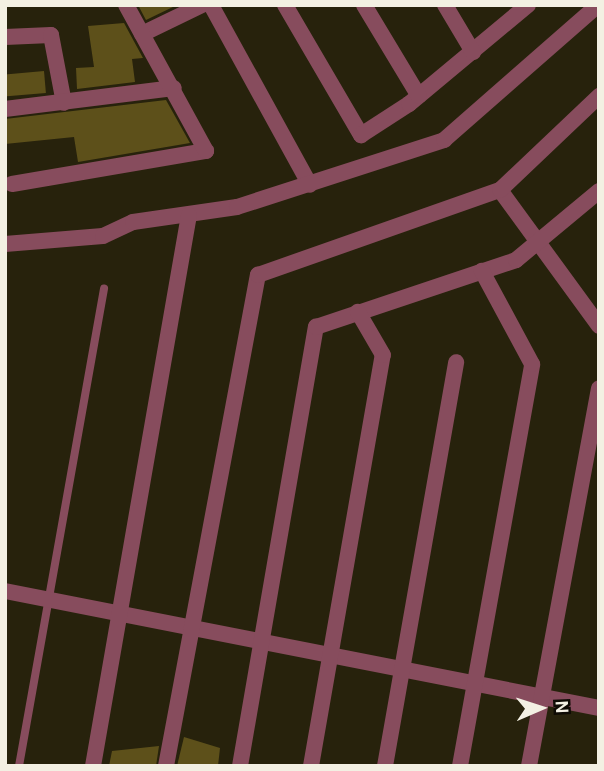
<!DOCTYPE html>
<html>
<head>
<meta charset="utf-8">
<style>
  body { margin:0 }
  #map { position:relative; width:604px; height:771px; overflow:hidden; background:#27220c; font-family:Karla,sans-serif }
  div>[style] { position:absolute }
  .building>* { inset:0; background:#5d501a; transform-origin:0 0 }
  .lane>* { height:8px; margin:-4px; padding:0 4px; transform-origin:4px; border-radius:4px; background:#874c5d }
  .street>* { height:16px; margin:-8px; padding:0 8px; transform-origin:8px; border-radius:8px; background:#874c5d }
  span { translate:-50% -50%; white-space:nowrap; text-align:center; line-height:1.15; -webkit-text-stroke:5px #0e0b04; paint-order:stroke }
  .frame { position:absolute; inset:0; border:7px solid #f3f0e3; pointer-events:none }
  .north { position:absolute; left:506px; top:673px; width:70px; height:70px; -webkit-text-stroke:5px #0e0b04; paint-order:stroke; rotate:87deg; font-size:19px; font-weight:700; line-height:28px; text-align:center; color:#f3f0e3 }
  .north::after { content:''; display:block; margin:auto; width:24px; height:32px; background:#f3f0e3; clip-path:polygon(50% 0,100% 100%,50% 72%,0 100%) }
</style>
</head>
<body>
<div id="map">
  <div class="building">
    <div style="clip-path:polygon(138px 5px,177px 5px,146px 20px)"></div>
    <div style="clip-path:polygon(124px 23px,143px 58px,132px 59px,135px 82px,77px 89px,76px 68px,94px 67px,88px 26px)"></div>
    <div style="left:44px;top:71px;width:22px;height:39px;rotate:85deg"></div>
    <div style="clip-path:polygon(166px 100px,190px 143px,78px 162px,74px 137px,5px 144px,5px 119px)"></div>
    <div style="clip-path:polygon(184px 737px,220px 748px,218px 766px,177px 766px)"></div>
    <div style="clip-path:polygon(159px 746px,156px 766px,109px 766px,112px 751px)"></div>
  </div>
  <div class="lane">
    <div style="left:19px;top:766px;width:485px;rotate:-79.9deg"></div>
  </div>
  <div class="street">
    <div style="left:211px;top:5px;width:205px;rotate:61.2deg"></div>
    <div style="left:285px;top:5px;width:151px;rotate:59.7deg"></div>
    <div style="left:361px;top:135px;width:57px;rotate:-32.9deg"></div>
    <div style="left:409px;top:104px;width:155px;rotate:-39.8deg"></div>
    <div style="left:364px;top:5px;width:106px;rotate:58.9deg"></div>
    <div style="left:445px;top:5px;width:55px;rotate:59.2deg"></div>
    <div style="left:142px;top:34px;width:67px;rotate:-25.8deg"></div>
    <div style="left:5px;top:37px;width:46px;rotate:-2.5deg"></div>
    <div style="left:51px;top:35px;width:69px;rotate:79.2deg"></div>
    <div style="left:5px;top:109px;width:170px;rotate:-7.1deg"></div>
    <div style="left:12px;top:184px;width:197px;rotate:-9.7deg"></div>
    <div style="left:206px;top:151px;width:166px;rotate:-118.7deg"></div>
    <div style="left:500px;top:190px;width:168px;rotate:53.9deg"></div>
    <div style="left:5px;top:244px;width:98px;rotate:-4.7deg"></div>
    <div style="left:103px;top:236px;width:33px;rotate:-25deg"></div>
    <div style="left:133px;top:222px;width:105px;rotate:-8.2deg"></div>
    <div style="left:237px;top:207px;width:218px;rotate:-17.9deg"></div>
    <div style="left:444px;top:140px;width:201px;rotate:-41.2deg"></div>
    <div style="left:5px;top:591px;width:605px;rotate:11.14deg"></div>
    <div style="left:93px;top:766px;width:559px;rotate:-80.12deg"></div>
    <div style="left:166px;top:766px;width:500px;rotate:-79.4deg"></div>
    <div style="left:258px;top:275px;width:256px;rotate:-19.4deg"></div>
    <div style="left:500px;top:190px;width:137px;rotate:-43.5deg"></div>
    <div style="left:240px;top:766px;width:446px;rotate:-80.2deg"></div>
    <div style="left:316px;top:327px;width:211px;rotate:-18.5deg"></div>
    <div style="left:516px;top:260px;width:108px;rotate:-39.7deg"></div>
    <div style="left:311px;top:766px;width:417px;rotate:-80.1deg"></div>
    <div style="left:383px;top:355px;width:50px;rotate:-120.2deg"></div>
    <div style="left:385px;top:766px;width:410px;rotate:-80deg"></div>
    <div style="left:460px;top:766px;width:408px;rotate:-79.8deg"></div>
    <div style="left:532px;top:364px;width:106px;rotate:-118.3deg"></div>
    <div style="left:529px;top:766px;width:384px;rotate:-79.5deg"></div>
  </div>
  <div class="frame"></div>
  <div class="north">N</div>
</div>
</body>
</html>
